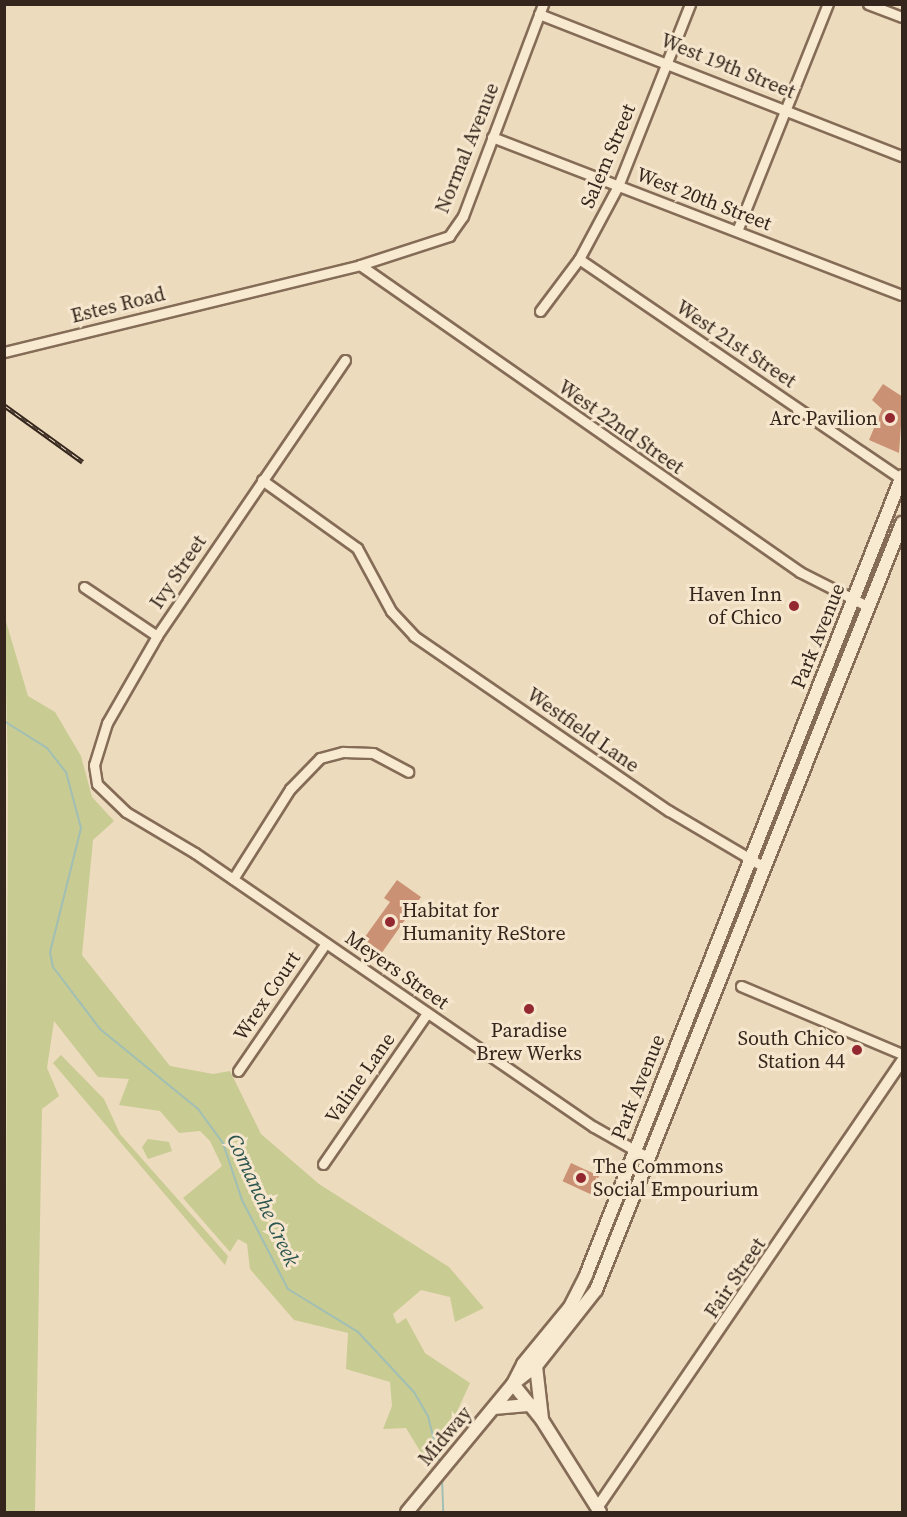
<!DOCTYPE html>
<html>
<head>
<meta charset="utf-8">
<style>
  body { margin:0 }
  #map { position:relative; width:907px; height:1517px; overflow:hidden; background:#eddbbe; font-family:"Source Serif 4",serif }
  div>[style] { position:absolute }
  .green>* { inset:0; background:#c8cb92 }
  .stream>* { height:2px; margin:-1px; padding:0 1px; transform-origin:1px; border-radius:1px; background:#a1bfb4 }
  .building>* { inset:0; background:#cb9174; transform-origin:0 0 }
  .roads { filter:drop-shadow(2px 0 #856c57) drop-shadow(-2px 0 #856c57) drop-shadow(0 2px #856c57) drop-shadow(0 -2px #856c57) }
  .minor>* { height:9px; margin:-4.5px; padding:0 4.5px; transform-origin:4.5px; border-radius:4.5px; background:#f8e9d1 }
  .tertiary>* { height:10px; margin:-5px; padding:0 5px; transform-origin:5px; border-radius:5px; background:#f8e9d1 }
  .secondary>* { height:12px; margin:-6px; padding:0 6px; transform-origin:6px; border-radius:6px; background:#f8e9d1 }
  .rail>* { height:4.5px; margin-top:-2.25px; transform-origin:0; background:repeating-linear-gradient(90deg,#f5e6cd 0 7px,#34261c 0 14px); box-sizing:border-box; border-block:2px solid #34261c }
  .dots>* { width:16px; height:16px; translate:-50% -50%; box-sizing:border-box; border:3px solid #f5e6cd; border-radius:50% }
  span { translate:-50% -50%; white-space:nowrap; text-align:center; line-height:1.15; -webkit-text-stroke:6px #f5e6cd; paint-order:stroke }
  .street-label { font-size:20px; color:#34261c }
  .poi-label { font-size:20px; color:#34261c }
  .right { translate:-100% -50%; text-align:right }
  .left { translate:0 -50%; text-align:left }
  .water-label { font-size:21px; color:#2b544e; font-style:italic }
  .frame { position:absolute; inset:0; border:6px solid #34261c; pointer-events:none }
</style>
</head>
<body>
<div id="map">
  <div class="green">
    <div style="clip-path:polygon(5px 618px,28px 696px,55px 712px,81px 756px,92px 797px,114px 821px,93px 840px,82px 955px,170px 1066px,213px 1074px,230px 1071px,261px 1134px,319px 1184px,449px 1267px,484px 1308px,455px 1322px,450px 1297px,421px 1290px,393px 1314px,397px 1324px,406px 1318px,425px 1353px,470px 1383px,431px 1469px,406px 1428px,383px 1429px,392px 1406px,390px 1382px,346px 1369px,348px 1333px,294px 1320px,250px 1269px,247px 1244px,238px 1239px,230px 1252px,183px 1198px,222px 1166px,210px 1141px,200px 1131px,179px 1133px,160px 1111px,119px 1105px,129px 1079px,98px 1077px,54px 1021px,47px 1068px,59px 1096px,42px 1109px,35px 1512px,5px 1512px,8px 782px)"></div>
    <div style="clip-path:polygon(61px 1055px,104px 1099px,120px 1134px,228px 1256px,225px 1265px,53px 1063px)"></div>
    <div style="clip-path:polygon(148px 1139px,169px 1142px,172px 1151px,148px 1159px,142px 1147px)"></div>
  </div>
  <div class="stream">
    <div style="left:4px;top:721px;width:51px;rotate:32.1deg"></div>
    <div style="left:47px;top:748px;width:31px;rotate:52deg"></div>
    <div style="left:66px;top:772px;width:58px;rotate:75deg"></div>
    <div style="left:81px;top:828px;width:128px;rotate:104deg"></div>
    <div style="left:50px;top:952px;width:15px;rotate:79deg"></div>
    <div style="left:53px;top:967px;width:78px;rotate:52.8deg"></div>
    <div style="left:100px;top:1029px;width:127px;rotate:39.2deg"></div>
    <div style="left:198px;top:1109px;width:42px;rotate:53.7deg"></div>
    <div style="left:223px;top:1143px;width:60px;rotate:71.6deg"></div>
    <div style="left:242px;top:1200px;width:100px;rotate:62.7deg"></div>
    <div style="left:288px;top:1289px;width:82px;rotate:31.6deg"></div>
    <div style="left:358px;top:1332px;width:82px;rotate:47deg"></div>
    <div style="left:414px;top:1392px;width:28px;rotate:60deg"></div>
    <div style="left:428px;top:1416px;width:50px;rotate:76.2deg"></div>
    <div style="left:442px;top:1477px;width:35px;rotate:88deg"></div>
  </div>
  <div class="building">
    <div style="clip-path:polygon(883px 384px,903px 397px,899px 453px,869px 440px,882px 409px,872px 400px)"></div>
    <div style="clip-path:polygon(397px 880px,421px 897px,381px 954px,362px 941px,390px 902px,384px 898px)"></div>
    <div style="left:571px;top:1163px;width:31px;height:20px;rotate:25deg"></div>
  </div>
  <div class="roads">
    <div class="minor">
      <div style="left:868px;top:4px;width:36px;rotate:21deg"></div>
      <div style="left:539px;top:14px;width:390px;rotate:21.4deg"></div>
      <div style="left:492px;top:137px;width:439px;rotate:21.1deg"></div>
      <div style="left:737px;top:231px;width:245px;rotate:-68.2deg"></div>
      <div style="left:579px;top:259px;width:391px;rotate:34.3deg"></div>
      <div style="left:360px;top:265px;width:537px;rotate:34.9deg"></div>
      <div style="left:800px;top:572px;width:77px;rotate:26.9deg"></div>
      <div style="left:540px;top:311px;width:65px;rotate:-53.1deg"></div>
      <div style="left:579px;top:259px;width:83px;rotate:-61.9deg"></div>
      <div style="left:618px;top:186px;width:196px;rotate:-68.4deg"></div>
      <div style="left:4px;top:352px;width:366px;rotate:-13.7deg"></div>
      <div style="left:360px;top:265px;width:94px;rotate:-18deg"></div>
      <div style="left:449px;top:236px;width:24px;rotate:-55deg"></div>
      <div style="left:463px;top:216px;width:227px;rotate:-69.3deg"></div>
      <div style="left:345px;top:360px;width:334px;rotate:124.3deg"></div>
      <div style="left:157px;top:636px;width:100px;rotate:119.9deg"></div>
      <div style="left:107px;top:723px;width:44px;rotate:107.2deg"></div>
      <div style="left:94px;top:765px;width:19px;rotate:81deg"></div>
      <div style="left:97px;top:784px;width:40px;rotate:44deg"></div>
      <div style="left:126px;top:812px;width:80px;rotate:30.7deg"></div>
      <div style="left:195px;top:853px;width:484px;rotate:34.5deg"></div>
      <div style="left:594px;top:1127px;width:61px;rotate:29.5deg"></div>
      <div style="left:262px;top:480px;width:117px;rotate:35.6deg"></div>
      <div style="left:357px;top:548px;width:72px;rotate:61.6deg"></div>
      <div style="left:391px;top:611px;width:34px;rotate:47deg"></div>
      <div style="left:414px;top:636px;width:309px;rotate:34.5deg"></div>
      <div style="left:669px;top:811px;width:110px;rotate:30.5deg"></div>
      <div style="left:84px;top:587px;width:88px;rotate:33.9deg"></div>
      <div style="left:233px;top:879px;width:107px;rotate:-57.7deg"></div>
      <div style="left:290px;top:789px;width:43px;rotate:-45.9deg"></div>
      <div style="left:320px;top:758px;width:24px;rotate:-15deg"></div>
      <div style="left:343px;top:752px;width:30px;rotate:2deg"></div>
      <div style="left:373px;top:753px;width:40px;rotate:28deg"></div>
      <div style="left:741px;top:986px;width:175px;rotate:22.9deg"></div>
      <div style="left:238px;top:1071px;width:155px;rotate:-55.5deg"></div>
      <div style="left:323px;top:1164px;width:183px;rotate:-55.4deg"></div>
    </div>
    <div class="tertiary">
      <div style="left:597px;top:1508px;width:541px;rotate:-55.69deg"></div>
    </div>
    <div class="secondary">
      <div style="left:536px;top:1366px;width:53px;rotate:83.5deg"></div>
      <div style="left:514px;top:1383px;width:28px;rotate:-38deg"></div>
      <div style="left:536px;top:1366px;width:97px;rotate:-51.7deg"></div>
      <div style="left:596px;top:1290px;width:826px;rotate:-68.25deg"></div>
      <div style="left:513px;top:1384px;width:46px;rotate:51.1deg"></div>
      <div style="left:542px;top:1420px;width:109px;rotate:57.8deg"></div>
      <div style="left:494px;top:1408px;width:37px;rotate:-5deg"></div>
      <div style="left:407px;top:1512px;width:166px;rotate:-50.4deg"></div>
      <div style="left:513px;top:1384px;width:22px;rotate:-63deg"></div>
      <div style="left:523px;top:1364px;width:74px;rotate:-50.5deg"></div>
      <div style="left:570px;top:1307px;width:36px;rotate:-63deg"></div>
      <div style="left:586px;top:1275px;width:859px;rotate:-68.42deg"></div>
    </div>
  </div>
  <div class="rail">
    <div style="left:4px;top:405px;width:97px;rotate:35.8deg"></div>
  </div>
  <div class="dots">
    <div style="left:890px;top:418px;background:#932831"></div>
    <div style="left:794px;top:606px;background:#932831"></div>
    <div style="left:390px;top:922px;background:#932831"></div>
    <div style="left:529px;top:1009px;background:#932831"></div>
    <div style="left:857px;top:1050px;background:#932831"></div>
    <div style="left:581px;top:1178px;background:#932831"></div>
  </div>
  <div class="street-label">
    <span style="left:728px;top:66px;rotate:22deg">West 19th Street</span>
    <span style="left:467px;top:148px;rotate:-68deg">Normal Avenue</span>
    <span style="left:608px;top:156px;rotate:-67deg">Salem Street</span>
    <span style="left:704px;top:199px;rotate:21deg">West 20th Street</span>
    <span style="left:118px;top:305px;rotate:-14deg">Estes Road</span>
    <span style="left:736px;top:344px;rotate:34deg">West 21st Street</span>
    <span style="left:621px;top:427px;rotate:35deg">West 22nd Street</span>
    <span style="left:178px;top:572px;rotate:-56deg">Ivy Street</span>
    <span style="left:818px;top:636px;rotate:-68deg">Park Avenue</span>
    <span style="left:583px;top:730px;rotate:35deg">Westfield Lane</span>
    <span style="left:397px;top:970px;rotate:35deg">Meyers Street</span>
    <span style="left:267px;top:996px;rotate:-56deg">Wrex Court</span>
    <span style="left:360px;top:1078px;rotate:-55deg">Valine Lane</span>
    <span style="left:638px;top:1087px;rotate:-68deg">Park Avenue</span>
    <span style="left:735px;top:1278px;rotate:-56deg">Fair Street</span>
    <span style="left:445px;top:1436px;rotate:-50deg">Midway</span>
  </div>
  <div class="poi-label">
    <span class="right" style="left:878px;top:418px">Arc Pavilion</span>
    <span class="right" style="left:782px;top:606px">Haven Inn<br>of Chico</span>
    <span class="left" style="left:402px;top:922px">Habitat for<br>Humanity ReStore</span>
    <span style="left:529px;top:1042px">Paradise<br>Brew Werks</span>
    <span class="right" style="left:845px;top:1050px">South Chico<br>Station 44</span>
    <span class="left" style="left:593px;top:1178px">The Commons<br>Social Empourium</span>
  </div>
  <div class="water-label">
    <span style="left:263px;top:1200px;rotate:65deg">Comanche Creek</span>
  </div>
  <div class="frame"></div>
</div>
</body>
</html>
